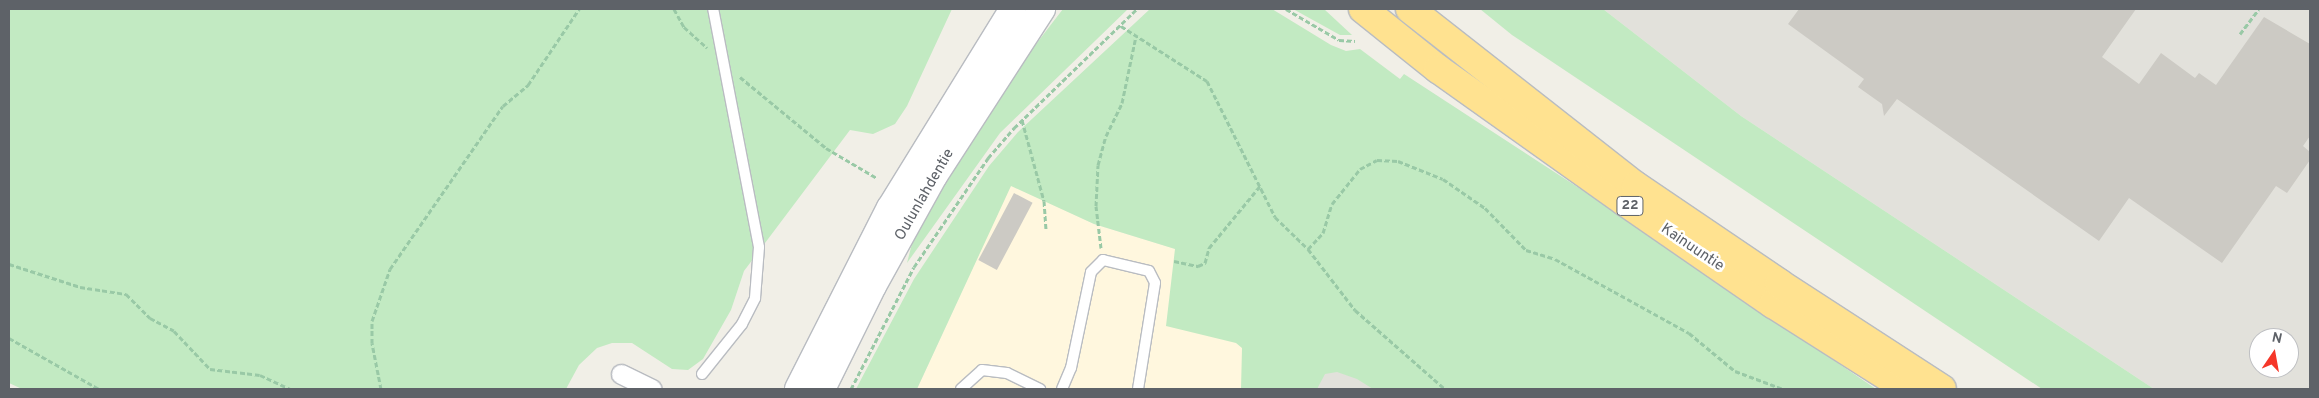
<!DOCTYPE html>
<html>
<head>
<meta charset="utf-8">
<style>
  body { margin:0 }
  #map { position:relative; width:2319px; height:398px; overflow:hidden; background:#f1efe7; font-family:Overpass,sans-serif }
  div>[style] { position:absolute }
  .commercial>* { inset:0; background:#fff7de }
  .industrial>* { inset:0; background:#e2e1db }
  .green>* { inset:0; background:#c2eac2 }
  .building>* { inset:0; background:#cccac4; transform-origin:0 0 }
  .path>* { height:3px; margin-top:-1.5px; transform-origin:0; background:repeating-linear-gradient(90deg,#99c9a6 0 5px,transparent 0 7.5px) }
  .roads { filter:drop-shadow(1px 0 #b9bcc1) drop-shadow(-1px 0 #b9bcc1) drop-shadow(0 1px #b9bcc1) drop-shadow(0 -1px #b9bcc1) }
  .lane>* { height:10px; margin:-5px; padding:0 5px; transform-origin:5px; border-radius:5px; background:#fff }
  .street>* { height:19px; margin:-9.5px; padding:0 9.5px; transform-origin:9.5px; border-radius:9.5px; background:#fff }
  .secondary>* { height:26px; margin:-13px; padding:0 13px; transform-origin:13px; border-radius:13px; background:#fff }
  .highway>* { height:28px; margin:-14px; padding:0 14px; transform-origin:14px; border-radius:14px; background:#ffe290 }
  span { translate:-50% -50%; white-space:nowrap; text-align:center; line-height:1.15; -webkit-text-stroke:5px #fff; paint-order:stroke }
  .shield-label span { padding:1px 4px; background:#fff; border:1px solid; border-radius:4px; -webkit-text-stroke-width:0 }
  .shield-label { font-size:14px; color:#5e6268; font-weight:700 }
  .street-label { font-size:15px; color:#5e6268 }
  .frame { position:absolute; inset:0; border:10px solid #5e6268; pointer-events:none }
  .north { position:absolute; left:2249px; top:328px; width:50px; height:50px; box-sizing:border-box; background:#fff; border:1px solid #bfc0c3; border-radius:50%; rotate:12deg; font-size:14px; font-weight:700; line-height:20px; text-align:center; color:#5e6268 }
  .north::after { content:''; display:block; margin:auto; width:18px; height:22px; background:#f53729; clip-path:polygon(50% 0,100% 100%,50% 72%,0 100%) }
</style>
</head>
<body>
<div id="map">
  <div class="commercial">
    <div style="clip-path:polygon(1011px 185px,1094px 224px,1176px 249px,1305px 344px,1296px 389px,917px 389px)"></div>
  </div>
  <div class="industrial">
    <div style="clip-path:polygon(evenodd,1603px 9px,2310px 9px,2310px 389px,2154px 389px,1741px 116px,1603px 9px,2259px 338px,2289px 338px,2289px 368px,2259px 368px,2259px 338px)"></div>
    <div style="clip-path:polygon(1305px 344px,1400px 389px,1296px 389px)"></div>
  </div>
  <div class="green">
    <div style="clip-path:polygon(9px 9px,952px 9px,907px 106px,895px 124px,873px 134px,850px 130px,744px 271px,731px 310px,703px 359px,688px 370px,672px 369px,632px 343px,612px 343px,597px 348px,579px 365px,566px 389px,22px 389px,9px 383px)"></div>
    <div style="clip-path:polygon(1063px 9px,1128px 9px,1000px 133px,907px 263px,915px 232px,996px 96px)"></div>
    <div style="clip-path:polygon(1150px 9px,1272px 9px,1331px 45px,1346px 51px,1360px 49px,1400px 79px,1404px 74px,1619px 214px,1876px 389px,1373px 389px,1357px 379px,1337px 372px,1325px 374px,1317px 389px,1241px 389px,1242px 348px,1236px 343px,1166px 326px,1175px 249px,1094px 224px,1011px 186px,917px 389px,856px 389px,914px 279px,989px 166px,1018px 132px)"></div>
    <div style="clip-path:polygon(1293px 9px,1324px 9px,1352px 35px,1340px 35px)"></div>
    <div style="clip-path:polygon(1480px 9px,1603px 9px,1741px 116px,2154px 389px,2042px 389px,1512px 35px)"></div>
  </div>
  <div class="building">
    <div style="clip-path:polygon(1799px 9px,2136px 9px,2102px 57px,2139px 84px,2161px 53px,2195px 78px,2199px 73px,2216px 85px,2264px 17px,2310px 44px,2310px 136px,2303px 146px,2310px 152px,2310px 160px,2287px 193px,2276px 186px,2222px 263px,2129px 198px,2099px 241px,1897px 99px,1884px 116px,1882px 104px,1858px 87px,1864px 79px,1788px 24px)"></div>
    <div style="left:1014px;top:193px;width:21px;height:76px;rotate:28deg"></div>
  </div>
  <div class="path">
    <div style="left:674px;top:9px;width:21px;rotate:61deg"></div>
    <div style="left:684px;top:27px;width:31px;rotate:42deg"></div>
    <div style="left:1286px;top:9px;width:61px;rotate:30.3deg"></div>
    <div style="left:1339px;top:40px;width:16px;rotate:4deg"></div>
    <div style="left:1121px;top:26px;width:102px;rotate:32.6deg"></div>
    <div style="left:1207px;top:81px;width:152px;rotate:63.4deg"></div>
    <div style="left:1275px;top:217px;width:46px;rotate:44.1deg"></div>
    <div style="left:1308px;top:249px;width:77px;rotate:52.4deg"></div>
    <div style="left:1355px;top:310px;width:120px;rotate:41.3deg"></div>
    <div style="left:2240px;top:34px;width:31px;rotate:-53deg"></div>
    <div style="left:740px;top:77px;width:112px;rotate:39.5deg"></div>
    <div style="left:826px;top:148px;width:59px;rotate:30.5deg"></div>
    <div style="left:1022px;top:120px;width:84px;rotate:74.8deg"></div>
    <div style="left:1044px;top:201px;width:29px;rotate:86deg"></div>
    <div style="left:1101px;top:248px;width:42px;rotate:-96.8deg"></div>
    <div style="left:1096px;top:206px;width:41px;rotate:-87.2deg"></div>
    <div style="left:1098px;top:165px;width:30px;rotate:-75deg"></div>
    <div style="left:1106px;top:136px;width:37px;rotate:-64deg"></div>
    <div style="left:1122px;top:103px;width:68px;rotate:-78.2deg"></div>
    <div style="left:1308px;top:249px;width:22px;rotate:-47deg"></div>
    <div style="left:1323px;top:233px;width:30px;rotate:-73deg"></div>
    <div style="left:1332px;top:204px;width:45px;rotate:-51.3deg"></div>
    <div style="left:1360px;top:169px;width:19px;rotate:-28deg"></div>
    <div style="left:1377px;top:160px;width:21px;rotate:3deg"></div>
    <div style="left:1398px;top:161px;width:48px;rotate:21.8deg"></div>
    <div style="left:1443px;top:179px;width:51px;rotate:34.6deg"></div>
    <div style="left:1485px;top:208px;width:59px;rotate:45.7deg"></div>
    <div style="left:1526px;top:250px;width:30px;rotate:17deg"></div>
    <div style="left:1555px;top:259px;width:153px;rotate:28.9deg"></div>
    <div style="left:1689px;top:333px;width:60px;rotate:39.6deg"></div>
    <div style="left:1735px;top:371px;width:51px;rotate:20.6deg"></div>
    <div style="left:1174px;top:261px;width:25px;rotate:12deg"></div>
    <div style="left:1198px;top:266px;width:8px;rotate:-23deg"></div>
    <div style="left:1205px;top:263px;width:16px;rotate:-75deg"></div>
    <div style="left:1209px;top:248px;width:80px;rotate:-50.6deg"></div>
    <div style="left:9px;top:264px;width:75px;rotate:17.9deg"></div>
    <div style="left:80px;top:287px;width:47px;rotate:8.7deg"></div>
    <div style="left:126px;top:294px;width:34px;rotate:45deg"></div>
    <div style="left:150px;top:318px;width:27px;rotate:28deg"></div>
    <div style="left:174px;top:331px;width:52px;rotate:46.5deg"></div>
    <div style="left:210px;top:369px;width:50px;rotate:6.8deg"></div>
    <div style="left:260px;top:375px;width:33px;rotate:25deg"></div>
    <div style="left:9px;top:338px;width:103px;rotate:29.5deg"></div>
    <div style="left:381px;top:389px;width:47px;rotate:-101.1deg"></div>
    <div style="left:372px;top:343px;width:22px;rotate:-90deg"></div>
    <div style="left:372px;top:321px;width:55px;rotate:-70.9deg"></div>
    <div style="left:390px;top:269px;width:198px;rotate:-55.3deg"></div>
    <div style="left:503px;top:106px;width:33px;rotate:-40deg"></div>
    <div style="left:528px;top:85px;width:92px;rotate:-56.1deg"></div>
    <div style="left:851px;top:389px;width:137px;rotate:-62.7deg"></div>
    <div style="left:914px;top:267px;width:132px;rotate:-55.8deg"></div>
    <div style="left:988px;top:158px;width:40px;rotate:-49deg"></div>
    <div style="left:1014px;top:128px;width:171px;rotate:-44.1deg"></div>
  </div>
  <div class="roads">
    <div class="lane">
      <div style="left:702px;top:374px;width:64px;rotate:-51.3deg"></div>
      <div style="left:742px;top:324px;width:29px;rotate:-63deg"></div>
      <div style="left:755px;top:298px;width:51px;rotate:-85.5deg"></div>
      <div style="left:759px;top:247px;width:242px;rotate:-100.9deg"></div>
      <div style="left:961px;top:389px;width:28px;rotate:-42deg"></div>
      <div style="left:982px;top:370px;width:25px;rotate:7deg"></div>
      <div style="left:1007px;top:373px;width:37px;rotate:26deg"></div>
      <div style="left:1062px;top:389px;width:23px;rotate:-67deg"></div>
      <div style="left:1071px;top:368px;width:98px;rotate:-78.2deg"></div>
      <div style="left:1091px;top:272px;width:17px;rotate:-45deg"></div>
      <div style="left:1103px;top:260px;width:47px;rotate:13.4deg"></div>
      <div style="left:1149px;top:271px;width:13px;rotate:63deg"></div>
      <div style="left:1155px;top:283px;width:107px;rotate:99.1deg"></div>
    </div>
    <div class="street">
      <div style="left:621px;top:374px;width:34px;rotate:26deg"></div>
    </div>
    <div class="secondary">
      <div style="left:798px;top:389px;width:203px;rotate:-63.1deg"></div>
      <div style="left:890px;top:208px;width:234px;rotate:-58.3deg"></div>
      <div style="left:822px;top:389px;width:115px;rotate:-63.7deg"></div>
      <div style="left:873px;top:286px;width:126px;rotate:-61deg"></div>
      <div style="left:934px;top:176px;width:199px;rotate:-57.1deg"></div>
    </div>
    <div class="highway">
      <div style="left:1363px;top:9px;width:96px;rotate:38.7deg"></div>
      <div style="left:1438px;top:69px;width:229px;rotate:35.4deg"></div>
      <div style="left:1625px;top:202px;width:180px;rotate:34.6deg"></div>
      <div style="left:1773px;top:304px;width:159px;rotate:32.4deg"></div>
      <div style="left:1410px;top:9px;width:287px;rotate:38.1deg"></div>
      <div style="left:1636px;top:186px;width:173px;rotate:34.1deg"></div>
      <div style="left:1779px;top:283px;width:194px;rotate:33deg"></div>
    </div>
  </div>
  <div class="shield-label">
    <span style="left:1630px;top:206px">22</span>
  </div>
  <div class="street-label">
    <span style="left:925px;top:195px;rotate:-60deg">Oulunlahdentie</span>
    <span style="left:1692px;top:248px;rotate:34deg">Kainuuntie</span>
  </div>
  <div class="frame"></div>
  <div class="north">N</div>
</div>
</body>
</html>
